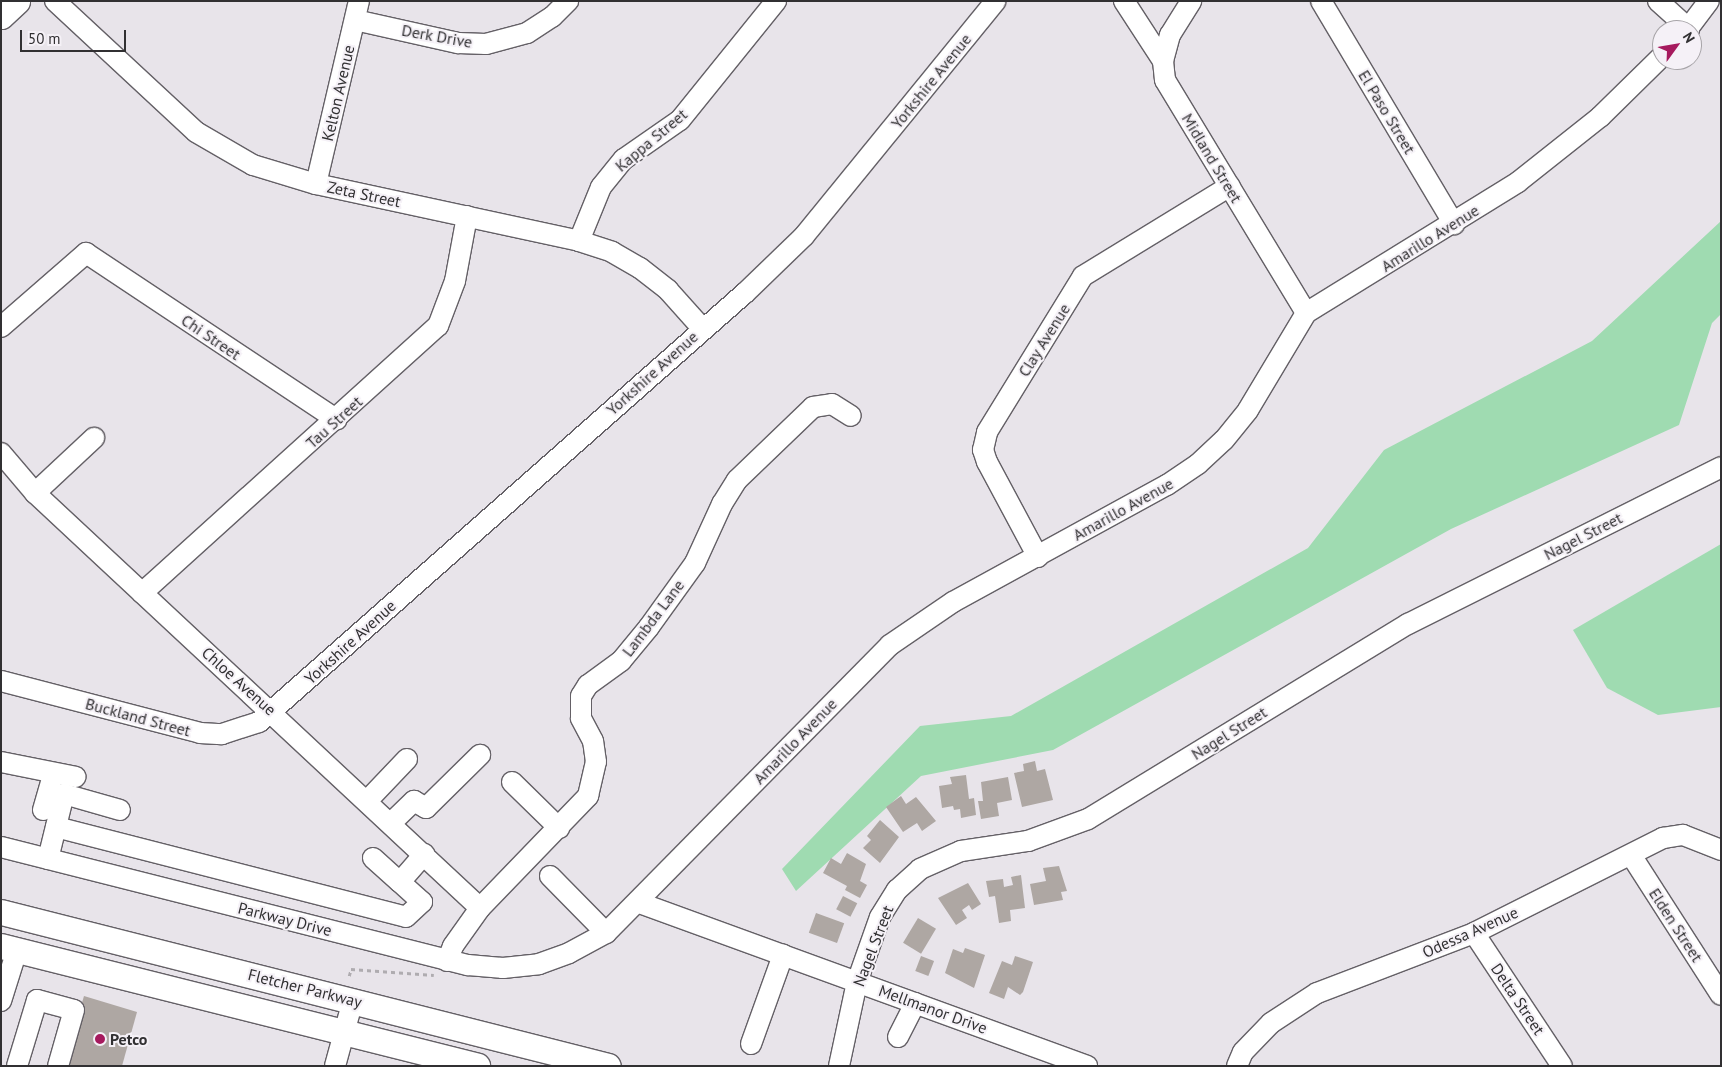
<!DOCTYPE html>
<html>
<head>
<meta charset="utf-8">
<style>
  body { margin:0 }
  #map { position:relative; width:1722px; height:1067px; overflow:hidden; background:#e8e4ea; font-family:"PT Sans",sans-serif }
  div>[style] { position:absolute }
  .green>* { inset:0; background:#9fdbb1 }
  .building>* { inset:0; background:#aea7a3; transform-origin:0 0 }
  .path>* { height:2.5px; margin-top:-1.25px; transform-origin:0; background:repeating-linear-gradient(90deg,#afacb0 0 4px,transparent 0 8px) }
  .roads { filter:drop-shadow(1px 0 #646066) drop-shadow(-1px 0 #646066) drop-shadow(0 1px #646066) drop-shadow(0 -1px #646066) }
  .minor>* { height:20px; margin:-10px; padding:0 10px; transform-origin:10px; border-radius:10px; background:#fff }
  .major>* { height:25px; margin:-12.5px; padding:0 12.5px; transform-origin:12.5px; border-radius:12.5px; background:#fff }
  .dots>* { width:14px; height:14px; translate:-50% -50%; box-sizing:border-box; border:2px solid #f5f1f7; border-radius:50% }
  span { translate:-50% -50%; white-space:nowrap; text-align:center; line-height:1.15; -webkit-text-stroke:4px #f5f1f7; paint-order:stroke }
  .street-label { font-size:16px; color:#313032 }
  .poi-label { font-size:16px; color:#313032; font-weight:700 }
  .left { translate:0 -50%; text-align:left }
  .frame { position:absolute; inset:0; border:2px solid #313032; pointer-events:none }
  .north { position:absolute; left:1652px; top:20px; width:50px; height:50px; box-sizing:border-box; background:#f5f1f7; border:1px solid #a7a4a8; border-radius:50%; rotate:58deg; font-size:14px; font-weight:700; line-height:20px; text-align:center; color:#313032 }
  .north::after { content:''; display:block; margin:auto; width:18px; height:22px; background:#a61a5e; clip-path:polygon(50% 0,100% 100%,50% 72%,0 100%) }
  .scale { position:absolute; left:20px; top:30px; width:106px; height:22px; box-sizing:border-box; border:2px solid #313032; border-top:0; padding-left:6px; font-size:15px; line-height:18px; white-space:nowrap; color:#313032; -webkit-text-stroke:4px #f5f1f7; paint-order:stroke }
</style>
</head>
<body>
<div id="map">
  <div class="green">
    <div style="clip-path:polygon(1721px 221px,1721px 314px,1712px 323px,1679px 425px,1451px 529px,1053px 750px,921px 776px,796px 891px,782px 869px,920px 726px,1011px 716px,1308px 548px,1384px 450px,1592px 341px)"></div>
    <div style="clip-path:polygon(1721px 544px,1721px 707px,1658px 715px,1607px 688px,1573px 630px)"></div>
  </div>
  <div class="building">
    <div style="clip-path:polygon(1035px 761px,1037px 771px,1045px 769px,1053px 800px,1022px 807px,1014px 773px,1024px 771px,1023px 764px)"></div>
    <div style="clip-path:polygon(966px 775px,969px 799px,974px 798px,976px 815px,961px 818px,960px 809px,954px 810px,953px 806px,942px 808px,939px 786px,952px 784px,950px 777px)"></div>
    <div style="clip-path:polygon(1008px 777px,1012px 800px,997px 803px,999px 816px,981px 819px,978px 801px,983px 801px,981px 782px)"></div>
    <div style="clip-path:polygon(901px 796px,906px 804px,916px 797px,936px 821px,922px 831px,917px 823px,903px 832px,886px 807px)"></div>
    <div style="clip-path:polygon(880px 820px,899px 837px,880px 863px,863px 848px,871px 840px,867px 836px)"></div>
    <div style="clip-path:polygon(847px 853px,866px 864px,860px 881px,867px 885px,860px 898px,845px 890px,847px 886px,823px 873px,831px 858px,841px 864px)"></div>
    <div style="clip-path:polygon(1059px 866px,1067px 891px,1061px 892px,1063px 900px,1034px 905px,1030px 884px,1046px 881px,1043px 868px)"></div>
    <div style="clip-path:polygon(1021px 875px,1025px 908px,1010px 910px,1011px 921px,999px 923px,995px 896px,989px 897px,986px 881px,1003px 879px,1004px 887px,1013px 885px,1011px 877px)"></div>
    <div style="clip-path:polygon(968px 883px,981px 904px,972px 910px,969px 905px,962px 910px,967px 918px,956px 925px,938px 898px)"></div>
    <div style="left:843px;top:896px;width:16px;height:15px;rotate:27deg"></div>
    <div style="left:816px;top:913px;width:30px;height:21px;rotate:20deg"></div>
    <div style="left:918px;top:918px;width:21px;height:29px;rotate:31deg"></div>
    <div style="clip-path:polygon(965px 948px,985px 955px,974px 988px,945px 973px,953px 949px,963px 953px)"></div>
    <div style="left:921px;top:956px;width:14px;height:16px;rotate:21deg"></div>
    <div style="clip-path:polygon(1015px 956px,1033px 962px,1023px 992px,1020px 995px,1008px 987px,1004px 999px,989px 993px,1002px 961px,1012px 965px)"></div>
    <div style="clip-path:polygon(84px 996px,137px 1012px,122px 1066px,63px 1066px)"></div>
  </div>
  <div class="path">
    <div style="left:349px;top:976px;width:7px;rotate:-74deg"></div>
    <div style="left:351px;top:969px;width:83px;rotate:4.1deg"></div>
  </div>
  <div class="roads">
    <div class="minor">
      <div style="left:55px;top:1px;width:192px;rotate:42.9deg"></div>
      <div style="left:196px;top:132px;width:66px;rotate:30.1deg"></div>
      <div style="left:253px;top:165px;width:66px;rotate:16.8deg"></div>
      <div style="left:316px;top:184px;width:269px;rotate:12.2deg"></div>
      <div style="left:579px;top:241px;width:35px;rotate:18deg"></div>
      <div style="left:612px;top:252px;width:32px;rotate:30deg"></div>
      <div style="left:640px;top:268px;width:36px;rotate:38deg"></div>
      <div style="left:668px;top:290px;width:51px;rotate:48.2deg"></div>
      <div style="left:1124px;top:1px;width:72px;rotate:57deg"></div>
      <div style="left:1163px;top:61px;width:19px;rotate:84deg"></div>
      <div style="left:1165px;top:80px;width:272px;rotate:58.8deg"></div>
      <div style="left:1321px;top:1px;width:260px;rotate:59.2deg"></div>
      <div style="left:1658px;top:1px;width:42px;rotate:42.1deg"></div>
      <div style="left:355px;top:20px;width:106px;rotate:12.6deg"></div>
      <div style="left:458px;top:43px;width:28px;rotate:2deg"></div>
      <div style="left:486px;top:44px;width:42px;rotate:-15deg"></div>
      <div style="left:527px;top:33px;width:30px;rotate:-33deg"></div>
      <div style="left:552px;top:17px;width:23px;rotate:-45deg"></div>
      <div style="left:1687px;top:30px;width:36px;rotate:-53deg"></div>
      <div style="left:1163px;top:61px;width:27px;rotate:-75deg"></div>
      <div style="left:1170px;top:35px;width:40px;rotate:-58deg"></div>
      <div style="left:316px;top:184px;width:188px;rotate:-76.8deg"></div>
      <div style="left:579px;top:241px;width:58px;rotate:-67.8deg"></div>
      <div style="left:601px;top:187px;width:36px;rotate:-51deg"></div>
      <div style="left:624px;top:159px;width:68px;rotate:-34.9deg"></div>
      <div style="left:680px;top:120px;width:153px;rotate:-51.1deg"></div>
      <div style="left:1px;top:327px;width:113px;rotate:-41deg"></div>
      <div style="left:86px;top:253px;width:301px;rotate:33.6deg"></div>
      <div style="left:1px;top:453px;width:52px;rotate:49.6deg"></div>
      <div style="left:35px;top:493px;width:608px;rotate:43deg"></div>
      <div style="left:35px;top:493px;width:81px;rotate:-43deg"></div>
      <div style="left:1038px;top:557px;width:108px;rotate:-118.2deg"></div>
      <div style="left:987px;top:462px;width:13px;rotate:-108deg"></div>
      <div style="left:983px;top:450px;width:18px;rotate:-77deg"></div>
      <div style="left:987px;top:432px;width:183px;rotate:-58.4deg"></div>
      <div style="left:1083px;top:276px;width:172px;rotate:-31.5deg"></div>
      <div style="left:142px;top:593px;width:399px;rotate:-42.1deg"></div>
      <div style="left:438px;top:326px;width:48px;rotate:-69.3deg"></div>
      <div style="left:455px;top:281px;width:66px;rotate:-79.5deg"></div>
      <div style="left:1px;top:681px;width:206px;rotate:14.6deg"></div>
      <div style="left:200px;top:733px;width:22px;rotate:3deg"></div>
      <div style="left:222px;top:734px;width:39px;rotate:-18deg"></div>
      <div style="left:259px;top:722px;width:648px;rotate:-41.44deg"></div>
      <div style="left:745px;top:293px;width:82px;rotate:-44deg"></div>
      <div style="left:804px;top:236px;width:303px;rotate:-50.8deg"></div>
      <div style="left:1px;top:762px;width:76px;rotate:11.3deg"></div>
      <div style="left:512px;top:782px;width:66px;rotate:44.4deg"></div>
      <div style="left:367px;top:801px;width:58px;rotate:-46.4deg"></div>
      <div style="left:43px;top:810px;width:37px;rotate:-74deg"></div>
      <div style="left:391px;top:823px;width:32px;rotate:-44deg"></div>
      <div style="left:414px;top:801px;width:14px;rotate:30deg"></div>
      <div style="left:426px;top:808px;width:76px;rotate:-44.5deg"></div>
      <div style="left:56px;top:827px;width:361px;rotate:14.4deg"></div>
      <div style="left:406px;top:917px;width:22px;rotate:-43deg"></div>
      <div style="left:422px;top:902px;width:30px;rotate:-138deg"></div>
      <div style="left:400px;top:882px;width:37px;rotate:-49deg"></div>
      <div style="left:1px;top:847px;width:482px;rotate:14.2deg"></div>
      <div style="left:468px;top:965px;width:35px;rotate:5deg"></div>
      <div style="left:503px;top:968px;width:36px;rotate:-6deg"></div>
      <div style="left:539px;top:964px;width:32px;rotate:-20deg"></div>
      <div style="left:569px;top:953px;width:42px;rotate:-28.4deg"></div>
      <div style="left:606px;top:933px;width:404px;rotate:-45.4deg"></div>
      <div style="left:890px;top:645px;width:76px;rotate:-34.3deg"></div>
      <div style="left:953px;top:602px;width:244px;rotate:-28.7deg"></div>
      <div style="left:1167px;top:485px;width:37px;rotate:-34deg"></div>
      <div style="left:1198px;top:464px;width:35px;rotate:-43deg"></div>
      <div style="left:1224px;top:440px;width:38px;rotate:-51deg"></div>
      <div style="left:1248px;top:410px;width:113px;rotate:-59.1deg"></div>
      <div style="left:1306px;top:313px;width:249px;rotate:-31.7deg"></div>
      <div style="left:1518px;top:182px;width:105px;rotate:-38.4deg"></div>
      <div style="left:1600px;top:117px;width:87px;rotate:-44.5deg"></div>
      <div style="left:1631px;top:855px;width:166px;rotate:57.3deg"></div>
      <div style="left:373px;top:858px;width:36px;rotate:42deg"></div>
      <div style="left:48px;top:859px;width:67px;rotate:-76.2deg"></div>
      <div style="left:64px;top:794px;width:58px;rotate:15.9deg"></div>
      <div style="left:550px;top:876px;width:80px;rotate:45.5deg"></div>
      <div style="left:637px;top:902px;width:479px;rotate:20deg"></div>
      <div style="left:1474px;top:933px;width:159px;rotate:56.5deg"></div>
      <div style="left:447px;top:961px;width:16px;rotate:-68deg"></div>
      <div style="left:453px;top:946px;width:47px;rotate:-54.6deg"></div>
      <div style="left:480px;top:908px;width:156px;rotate:-46deg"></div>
      <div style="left:588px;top:796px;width:35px;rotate:-77deg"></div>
      <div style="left:596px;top:762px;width:21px;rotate:-98deg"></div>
      <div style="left:593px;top:741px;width:26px;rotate:-118deg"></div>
      <div style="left:581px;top:718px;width:22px;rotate:-90deg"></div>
      <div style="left:581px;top:696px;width:13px;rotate:-58deg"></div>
      <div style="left:588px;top:685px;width:41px;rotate:-36deg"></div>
      <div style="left:621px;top:661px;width:44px;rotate:-50.5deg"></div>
      <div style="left:649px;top:627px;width:79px;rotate:-54.3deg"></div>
      <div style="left:695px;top:563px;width:65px;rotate:-65.4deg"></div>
      <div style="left:722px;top:504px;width:28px;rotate:-58deg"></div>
      <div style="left:737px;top:480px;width:105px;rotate:-43.8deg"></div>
      <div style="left:813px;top:407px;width:19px;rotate:-9deg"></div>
      <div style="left:832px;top:404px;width:22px;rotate:32deg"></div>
      <div style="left:1px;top:1001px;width:53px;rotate:-72.6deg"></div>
      <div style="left:898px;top:1037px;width:38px;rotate:-63deg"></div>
      <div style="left:751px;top:1044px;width:95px;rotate:-70.2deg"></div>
      <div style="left:17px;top:1066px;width:69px;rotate:-73.1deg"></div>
      <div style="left:37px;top:1000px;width:38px;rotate:15deg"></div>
      <div style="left:74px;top:1010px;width:58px;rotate:105.9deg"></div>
      <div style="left:335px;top:1066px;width:68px;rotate:-74.7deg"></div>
      <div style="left:839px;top:1066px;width:86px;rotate:-77.9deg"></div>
      <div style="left:857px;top:982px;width:69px;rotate:-70.5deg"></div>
      <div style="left:880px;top:917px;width:32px;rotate:-58deg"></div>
      <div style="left:897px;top:890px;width:31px;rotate:-42deg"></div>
      <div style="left:920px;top:869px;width:45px;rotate:-23.7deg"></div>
      <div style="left:961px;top:851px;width:68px;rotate:-8.5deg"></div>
      <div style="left:1028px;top:841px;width:64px;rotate:-20.1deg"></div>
      <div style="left:1088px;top:819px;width:375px;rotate:-31.4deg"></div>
      <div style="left:1408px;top:624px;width:350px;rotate:-26.6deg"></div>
      <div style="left:1237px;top:1066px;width:15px;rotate:-67deg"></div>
      <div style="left:1243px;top:1052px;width:40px;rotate:-46deg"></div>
      <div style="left:1271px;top:1023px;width:55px;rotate:-33.1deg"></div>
      <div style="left:1317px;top:993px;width:168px;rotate:-20.9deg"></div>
      <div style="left:1474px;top:933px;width:212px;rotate:-26.7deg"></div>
      <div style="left:1663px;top:838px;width:20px;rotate:-9deg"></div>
      <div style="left:1683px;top:835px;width:41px;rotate:21.5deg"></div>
    </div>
    <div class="major">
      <div style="left:1px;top:16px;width:22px;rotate:-43deg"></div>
      <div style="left:1px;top:912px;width:626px;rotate:14.24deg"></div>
      <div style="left:1px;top:946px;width:491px;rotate:14.1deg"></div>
    </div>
  </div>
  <div class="dots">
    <div style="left:100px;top:1039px;background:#a61a5e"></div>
  </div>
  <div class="street-label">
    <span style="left:437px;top:36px;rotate:10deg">Derk Drive</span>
    <span style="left:931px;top:81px;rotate:-51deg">Yorkshire Avenue</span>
    <span style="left:338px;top:93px;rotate:-77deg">Kelton Avenue</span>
    <span style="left:1387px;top:112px;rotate:59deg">El Paso Street</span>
    <span style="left:651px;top:140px;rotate:-40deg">Kappa Street</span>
    <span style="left:1212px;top:158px;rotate:59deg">Midland Street</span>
    <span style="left:364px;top:194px;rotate:12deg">Zeta Street</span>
    <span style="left:1430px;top:238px;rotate:-32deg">Amarillo Avenue</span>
    <span style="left:211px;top:337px;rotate:34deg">Chi Street</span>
    <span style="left:1044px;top:340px;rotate:-58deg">Clay Avenue</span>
    <span style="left:652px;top:373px;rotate:-42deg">Yorkshire Avenue</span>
    <span style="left:334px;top:422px;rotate:-42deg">Tau Street</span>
    <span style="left:1123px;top:509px;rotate:-29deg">Amarillo Avenue</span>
    <span style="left:1583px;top:536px;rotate:-27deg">Nagel Street</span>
    <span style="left:653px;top:618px;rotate:-53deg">Lambda Lane</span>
    <span style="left:350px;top:642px;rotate:-42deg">Yorkshire Avenue</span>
    <span style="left:239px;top:681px;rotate:42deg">Chloe Avenue</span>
    <span style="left:138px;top:717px;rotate:15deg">Buckland Street</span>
    <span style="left:1229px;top:733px;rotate:-32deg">Nagel Street</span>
    <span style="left:795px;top:741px;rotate:-46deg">Amarillo Avenue</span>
    <span style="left:285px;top:919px;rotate:14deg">Parkway Drive</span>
    <span style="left:1676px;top:925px;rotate:57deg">Elden Street</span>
    <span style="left:1470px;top:932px;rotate:-24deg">Odessa Avenue</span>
    <span style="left:873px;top:946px;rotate:-69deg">Nagel Street</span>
    <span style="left:305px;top:988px;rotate:14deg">Fletcher Parkway</span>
    <span style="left:1518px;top:999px;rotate:56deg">Delta Street</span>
    <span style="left:933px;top:1009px;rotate:20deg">Mellmanor Drive</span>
  </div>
  <div class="poi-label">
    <span class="left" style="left:110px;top:1039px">Petco</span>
  </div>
  <div class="frame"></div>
  <div class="north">N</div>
  <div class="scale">50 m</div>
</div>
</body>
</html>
